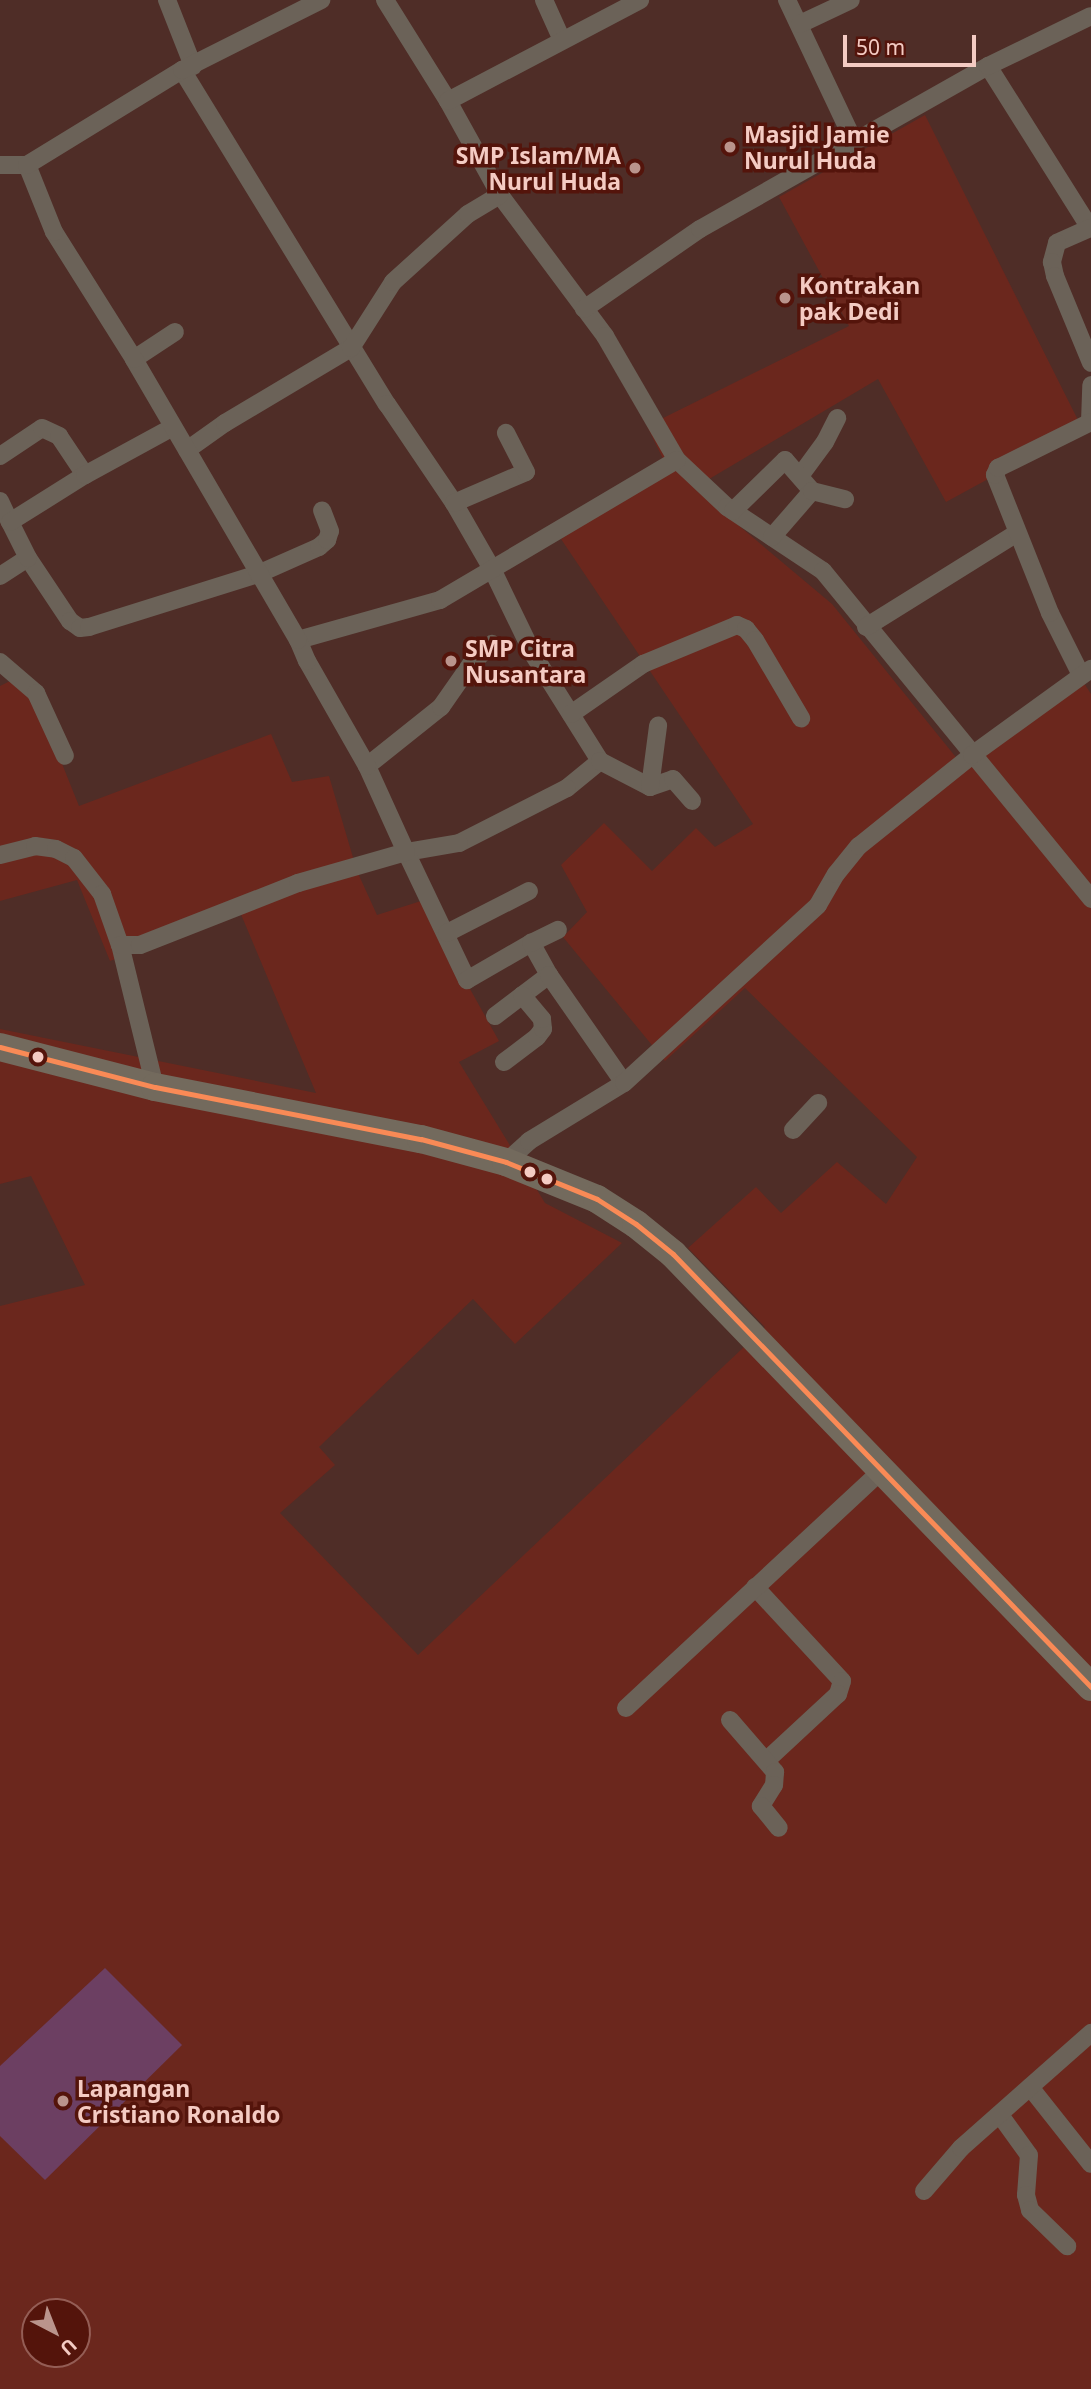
<!DOCTYPE html>
<html>
<head>
<meta charset="utf-8">
<style>
  body { margin:0 }
  #map { position:relative; width:1091px; height:2389px; overflow:hidden; background:#4f2d27; font-family:"Noto Sans",sans-serif }
  div>[style] { position:absolute }
  .built>* { inset:0; background:#6b271d }
  .green>* { inset:0; background:#6c3f62 }
  .street>* { height:18px; margin:-9px; padding:0 9px; transform-origin:9px; border-radius:9px; background:#6b6258 }
  .primary>* { height:28px; margin:-14px; padding:0 14px; transform-origin:14px; border-radius:14px; background:#736a5d }
  .bus-1>* { height:5px; margin:-2.5px; padding:0 2.5px; transform-origin:2.5px; border-radius:2.5px; background:#f98a56 }
  .dots>* { width:19px; height:19px; translate:-50% -50%; box-sizing:border-box; border:4px solid #54140b; border-radius:50% }
  span { translate:-50% -50%; white-space:nowrap; text-align:center; line-height:1.15; -webkit-text-stroke:7px #54140b; paint-order:stroke }
  .poi-label { font-size:23px; color:#f4cbc3; font-weight:700 }
  .left { translate:0 -50%; text-align:left }
  .right { translate:-100% -50%; text-align:right }
  .north { position:absolute; left:21px; top:2298px; width:70px; height:70px; box-sizing:border-box; background:#54140b; border:2px solid #945d55; border-radius:50%; rotate:138deg; font-size:19px; font-weight:700; line-height:28px; text-align:center; color:#f4cbc3 }
  .north::after { content:''; display:block; margin:auto; width:24px; height:32px; background:#ba948c; clip-path:polygon(50% 0,100% 100%,50% 72%,0 100%) }
  .scale { position:absolute; left:843px; top:35px; width:133px; height:32px; box-sizing:border-box; border:4px solid #f4cbc3; border-top:0; padding-left:9px; font-size:21px; line-height:24px; white-space:nowrap; color:#f4cbc3; -webkit-text-stroke:5px #54140b; paint-order:stroke }
</style>
</head>
<body>
<div id="map">
  <div class="built">
    <div style="clip-path:polygon(evenodd,925px 115px,1082px 428px,946px 502px,878px 379px,694px 488px,832px 604px,959px 761px,1082px 680px,1091px 694px,1091px 2389px,0 2389px,0 1306px,85px 1285px,31px 1176px,0 1184px,0 1029px,316px 1093px,240px 912px,110px 961px,77px 880px,0 901px,0 686px,14px 679px,36px 699px,79px 806px,271px 734px,292px 782px,329px 776px,357px 871px,377px 915px,421px 901px,499px 1041px,459px 1062px,545px 1203px,622px 1243px,515px 1344px,473px 1299px,319px 1447px,335px 1465px,280px 1513px,418px 1655px,765px 1327px,688px 1248px,756px 1187px,781px 1213px,837px 1162px,886px 1204px,917px 1157px,745px 988px,665px 1061px,563px 937px,587px 912px,561px 865px,604px 823px,652px 871px,696px 828px,715px 847px,753px 824px,561px 539px,667px 467px,647px 426px,849px 326px,779px 197px,925px 115px,35px 2312px,77px 2312px,77px 2354px,35px 2354px,35px 2312px)"></div>
  </div>
  <div class="green">
    <div style="clip-path:polygon(105px 1968px,182px 2045px,45px 2180px,0 2136px,0 2066px)"></div>
  </div>
  <div class="street">
    <div style="left:167px;top:0;width:71px;rotate:68.5deg"></div>
    <div style="left:385px;top:0;width:119px;rotate:58deg"></div>
    <div style="left:448px;top:101px;width:107px;rotate:61deg"></div>
    <div style="left:500px;top:195px;width:176px;rotate:53.3deg"></div>
    <div style="left:605px;top:336px;width:143px;rotate:59.9deg"></div>
    <div style="left:677px;top:460px;width:69px;rotate:43.2deg"></div>
    <div style="left:727px;top:507px;width:115px;rotate:33.7deg"></div>
    <div style="left:823px;top:571px;width:424px;rotate:50.7deg"></div>
    <div style="left:544px;top:0;width:44px;rotate:65.8deg"></div>
    <div style="left:787px;top:0;width:157px;rotate:64.7deg"></div>
    <div style="left:800px;top:24px;width:56px;rotate:-25.2deg"></div>
    <div style="left:988px;top:66px;width:191px;rotate:57.8deg"></div>
    <div style="left:1090px;top:228px;width:36px;rotate:156deg"></div>
    <div style="left:1057px;top:243px;width:20px;rotate:105deg"></div>
    <div style="left:1052px;top:262px;width:14px;rotate:78deg"></div>
    <div style="left:1055px;top:276px;width:94px;rotate:67.5deg"></div>
    <div style="left:182px;top:70px;width:392px;rotate:58.5deg"></div>
    <div style="left:387px;top:404px;width:120px;rotate:55.9deg"></div>
    <div style="left:454px;top:503px;width:76px;rotate:60.1deg"></div>
    <div style="left:492px;top:569px;width:94px;rotate:64.2deg"></div>
    <div style="left:533px;top:654px;width:126px;rotate:57.9deg"></div>
    <div style="left:600px;top:761px;width:43px;rotate:140.7deg"></div>
    <div style="left:567px;top:788px;width:121px;rotate:153deg"></div>
    <div style="left:459px;top:843px;width:54px;rotate:170.4deg"></div>
    <div style="left:406px;top:852px;width:142px;rotate:64.5deg"></div>
    <div style="left:467px;top:980px;width:74px;rotate:-30deg"></div>
    <div style="left:448px;top:101px;width:217px;rotate:-27.7deg"></div>
    <div style="left:0;top:165px;width:27px"></div>
    <div style="left:584px;top:309px;width:141px;rotate:-34.6deg"></div>
    <div style="left:700px;top:229px;width:331px;rotate:-29.5deg"></div>
    <div style="left:988px;top:66px;width:114px;rotate:-25.9deg"></div>
    <div style="left:134px;top:359px;width:49px;rotate:-33.4deg"></div>
    <div style="left:1090px;top:422px;width:37px;rotate:-88deg"></div>
    <div style="left:187px;top:450px;width:47px;rotate:-35.4deg"></div>
    <div style="left:225px;top:423px;width:147px;rotate:-30.8deg"></div>
    <div style="left:351px;top:348px;width:78px;rotate:-57.5deg"></div>
    <div style="left:393px;top:282px;width:101px;rotate:-42.2deg"></div>
    <div style="left:468px;top:214px;width:37px;rotate:-31deg"></div>
    <div style="left:0;top:456px;width:50px;rotate:-33.7deg"></div>
    <div style="left:42px;top:428px;width:19px;rotate:25deg"></div>
    <div style="left:59px;top:436px;width:47px;rotate:56.3deg"></div>
    <div style="left:800px;top:476px;width:42px;rotate:-53.7deg"></div>
    <div style="left:825px;top:442px;width:27px;rotate:-63deg"></div>
    <div style="left:0;top:501px;width:23px;rotate:65deg"></div>
    <div style="left:454px;top:503px;width:78px;rotate:-23.3deg"></div>
    <div style="left:526px;top:472px;width:44px;rotate:-117.1deg"></div>
    <div style="left:733px;top:511px;width:73px;rotate:-44.4deg"></div>
    <div style="left:785px;top:460px;width:41px;rotate:48.9deg"></div>
    <div style="left:772px;top:537px;width:61px;rotate:-49deg"></div>
    <div style="left:812px;top:491px;width:34px;rotate:14deg"></div>
    <div style="left:28px;top:558px;width:76px;rotate:56.3deg"></div>
    <div style="left:70px;top:621px;width:12px;rotate:35deg"></div>
    <div style="left:80px;top:628px;width:9px;rotate:-6deg"></div>
    <div style="left:89px;top:627px;width:177px;rotate:-17.4deg"></div>
    <div style="left:258px;top:574px;width:67px;rotate:-23.9deg"></div>
    <div style="left:319px;top:547px;width:11px;rotate:-41deg"></div>
    <div style="left:327px;top:540px;width:9px;rotate:-72deg"></div>
    <div style="left:330px;top:531px;width:22px;rotate:-111deg"></div>
    <div style="left:0;top:576px;width:33px;rotate:-33deg"></div>
    <div style="left:28px;top:558px;width:40px;rotate:-116.6deg"></div>
    <div style="left:10px;top:522px;width:89px;rotate:-32.1deg"></div>
    <div style="left:85px;top:475px;width:100px;rotate:-28.6deg"></div>
    <div style="left:866px;top:627px;width:178px;rotate:-31.9deg"></div>
    <div style="left:298px;top:640px;width:148px;rotate:-15.7deg"></div>
    <div style="left:440px;top:600px;width:275px;rotate:-30.6deg"></div>
    <div style="left:0;top:662px;width:48px;rotate:40.7deg"></div>
    <div style="left:36px;top:693px;width:69px;rotate:65.3deg"></div>
    <div style="left:1081px;top:675px;width:69px;rotate:-116.6deg"></div>
    <div style="left:1050px;top:613px;width:149px;rotate:-111.7deg"></div>
    <div style="left:995px;top:475px;width:8px;rotate:-67deg"></div>
    <div style="left:998px;top:468px;width:104px;rotate:-26.3deg"></div>
    <div style="left:571px;top:714px;width:88px;rotate:-34.8deg"></div>
    <div style="left:643px;top:664px;width:102px;rotate:-22.5deg"></div>
    <div style="left:737px;top:625px;width:10px;rotate:24deg"></div>
    <div style="left:746px;top:629px;width:14px;rotate:51deg"></div>
    <div style="left:755px;top:640px;width:91px;rotate:59.5deg"></div>
    <div style="left:600px;top:761px;width:56px;rotate:27.5deg"></div>
    <div style="left:650px;top:787px;width:24px;rotate:-19deg"></div>
    <div style="left:673px;top:779px;width:29px;rotate:49deg"></div>
    <div style="left:367px;top:766px;width:95px;rotate:-38.6deg"></div>
    <div style="left:441px;top:707px;width:52px;rotate:-55.1deg"></div>
    <div style="left:471px;top:664px;width:29px;rotate:-44deg"></div>
    <div style="left:650px;top:787px;width:62px;rotate:-82.5deg"></div>
    <div style="left:0;top:855px;width:36px;rotate:-14deg"></div>
    <div style="left:35px;top:846px;width:21px;rotate:8deg"></div>
    <div style="left:56px;top:849px;width:20px;rotate:27deg"></div>
    <div style="left:74px;top:858px;width:46px;rotate:52.1deg"></div>
    <div style="left:102px;top:894px;width:54px;rotate:70.6deg"></div>
    <div style="left:447px;top:933px;width:92px;rotate:-27.1deg"></div>
    <div style="left:549px;top:975px;width:37px;rotate:-119deg"></div>
    <div style="left:531px;top:943px;width:30px;rotate:-26deg"></div>
    <div style="left:495px;top:1016px;width:68px;rotate:-37.2deg"></div>
    <div style="left:549px;top:975px;width:131px;rotate:55.2deg"></div>
    <div style="left:504px;top:1062px;width:41px;rotate:-37.1deg"></div>
    <div style="left:537px;top:1037px;width:10px;rotate:-53deg"></div>
    <div style="left:543px;top:1029px;width:10px;rotate:-96deg"></div>
    <div style="left:542px;top:1019px;width:31px;rotate:-130deg"></div>
    <div style="left:155px;top:1087px;width:146px;rotate:-103.8deg"></div>
    <div style="left:120px;top:945px;width:20px"></div>
    <div style="left:140px;top:945px;width:170px;rotate:-21.4deg"></div>
    <div style="left:298px;top:883px;width:112px;rotate:-16deg"></div>
    <div style="left:406px;top:852px;width:94px;rotate:-114.4deg"></div>
    <div style="left:367px;top:766px;width:121px;rotate:-119.7deg"></div>
    <div style="left:307px;top:661px;width:23px;rotate:-113deg"></div>
    <div style="left:298px;top:640px;width:325px;rotate:-120.3deg"></div>
    <div style="left:134px;top:359px;width:150px;rotate:-122.2deg"></div>
    <div style="left:54px;top:232px;width:72px;rotate:-111.9deg"></div>
    <div style="left:27px;top:165px;width:182px;rotate:-31.5deg"></div>
    <div style="left:182px;top:70px;width:156px;rotate:-26.7deg"></div>
    <div style="left:793px;top:1130px;width:37px;rotate:-47deg"></div>
    <div style="left:506px;top:1162px;width:31px;rotate:-42deg"></div>
    <div style="left:529px;top:1141px;width:111px;rotate:-31.4deg"></div>
    <div style="left:624px;top:1083px;width:263px;rotate:-42.5deg"></div>
    <div style="left:818px;top:905px;width:36px;rotate:-60deg"></div>
    <div style="left:836px;top:874px;width:36px;rotate:-51deg"></div>
    <div style="left:859px;top:846px;width:145px;rotate:-38.8deg"></div>
    <div style="left:972px;top:755px;width:147px;rotate:-35.9deg"></div>
    <div style="left:755px;top:1587px;width:128px;rotate:47.2deg"></div>
    <div style="left:842px;top:1681px;width:14px;rotate:107deg"></div>
    <div style="left:838px;top:1694px;width:98px;rotate:137.1deg"></div>
    <div style="left:626px;top:1708px;width:350px;rotate:-42.9deg"></div>
    <div style="left:730px;top:1720px;width:69px;rotate:49.1deg"></div>
    <div style="left:775px;top:1772px;width:13px;rotate:94deg"></div>
    <div style="left:774px;top:1785px;width:25px;rotate:122deg"></div>
    <div style="left:761px;top:1806px;width:28px;rotate:51deg"></div>
    <div style="left:1030px;top:2087px;width:98px;rotate:51.6deg"></div>
    <div style="left:1000px;top:2115px;width:49px;rotate:54.1deg"></div>
    <div style="left:1029px;top:2155px;width:40px;rotate:94.3deg"></div>
    <div style="left:1026px;top:2195px;width:16px;rotate:75deg"></div>
    <div style="left:1030px;top:2210px;width:52px;rotate:44.2deg"></div>
    <div style="left:924px;top:2191px;width:57px;rotate:-49.3deg"></div>
    <div style="left:961px;top:2148px;width:174px;rotate:-41.5deg"></div>
  </div>
  <div class="primary">
    <div style="left:0;top:1047px;width:160px;rotate:14.5deg"></div>
    <div style="left:155px;top:1087px;width:271px;rotate:11.1deg"></div>
    <div style="left:421px;top:1139px;width:88px;rotate:15.1deg"></div>
    <div style="left:506px;top:1162px;width:98px;rotate:22.1deg"></div>
    <div style="left:597px;top:1199px;width:46px;rotate:32.7deg"></div>
    <div style="left:636px;top:1224px;width:48px;rotate:39deg"></div>
    <div style="left:673px;top:1254px;width:602px;rotate:46.01deg"></div>
  </div>
  <div class="bus-1">
    <div style="left:0;top:1047px;width:160px;rotate:14.5deg"></div>
    <div style="left:155px;top:1087px;width:271px;rotate:11.1deg"></div>
    <div style="left:421px;top:1139px;width:88px;rotate:15.1deg"></div>
    <div style="left:506px;top:1162px;width:98px;rotate:22.1deg"></div>
    <div style="left:597px;top:1199px;width:46px;rotate:32.7deg"></div>
    <div style="left:636px;top:1224px;width:48px;rotate:39deg"></div>
    <div style="left:673px;top:1254px;width:602px;rotate:46.01deg"></div>
  </div>
  <div class="dots">
    <div style="left:730px;top:147px;background:#ba948c"></div>
    <div style="left:635px;top:168px;background:#ba948c"></div>
    <div style="left:785px;top:298px;background:#ba948c"></div>
    <div style="left:451px;top:661px;background:#ba948c"></div>
    <div style="left:38px;top:1057px;background:#f4cbc3"></div>
    <div style="left:530px;top:1172px;background:#f4cbc3"></div>
    <div style="left:547px;top:1179px;background:#f4cbc3"></div>
    <div style="left:63px;top:2101px;background:#ba948c"></div>
  </div>
  <div class="poi-label">
    <span class="left" style="left:744px;top:147px">Masjid Jamie<br>Nurul Huda</span>
    <span class="right" style="left:621px;top:168px">SMP Islam/MA<br>Nurul Huda</span>
    <span class="left" style="left:799px;top:298px">Kontrakan<br>pak Dedi</span>
    <span class="left" style="left:465px;top:661px">SMP Citra<br>Nusantara</span>
    <span class="left" style="left:77px;top:2101px">Lapangan<br>Cristiano Ronaldo</span>
  </div>
  <div class="north">U</div>
  <div class="scale">50 m</div>
</div>
</body>
</html>
